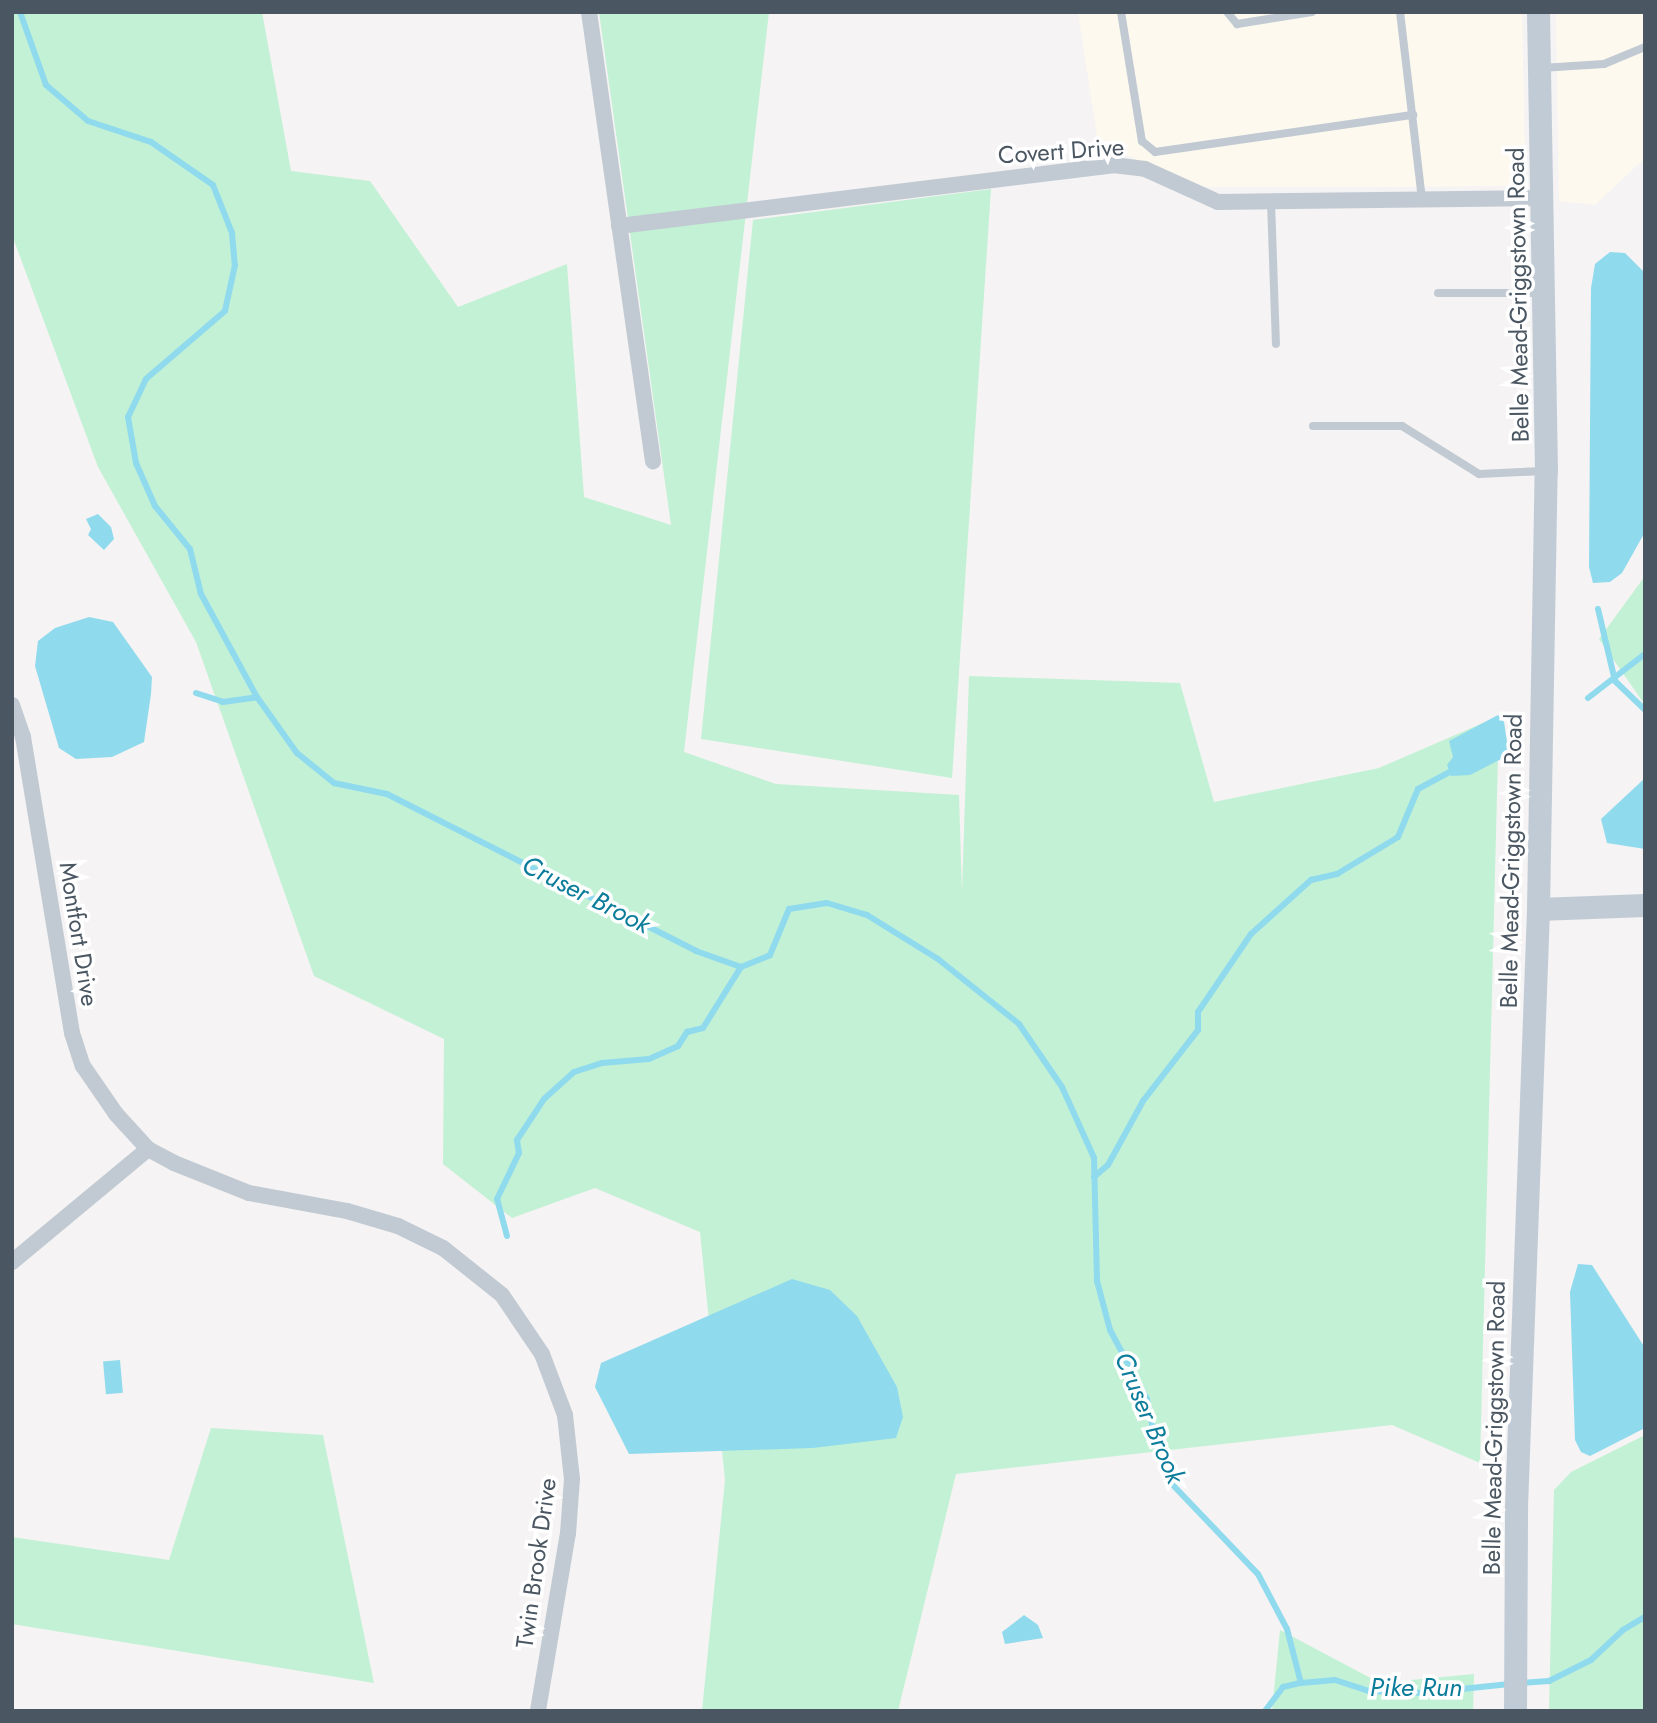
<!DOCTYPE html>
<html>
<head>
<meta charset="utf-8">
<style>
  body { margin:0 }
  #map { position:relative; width:1657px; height:1723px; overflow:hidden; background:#f5f3f3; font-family:Jost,sans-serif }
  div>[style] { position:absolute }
  .commercial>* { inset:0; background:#fdf9ef }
  .green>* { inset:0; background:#c3f1d5 }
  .water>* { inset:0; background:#90daee; transform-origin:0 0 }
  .stream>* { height:6px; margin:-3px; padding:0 3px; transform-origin:3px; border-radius:3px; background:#90daee }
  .lane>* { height:8px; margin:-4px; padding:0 4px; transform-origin:4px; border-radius:4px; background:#c1cad2 }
  .street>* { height:16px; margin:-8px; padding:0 8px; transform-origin:8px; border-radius:8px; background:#c1cad2 }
  .secondary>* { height:23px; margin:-11.5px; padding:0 11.5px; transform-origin:11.5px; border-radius:11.5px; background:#c1cbd6 }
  span { translate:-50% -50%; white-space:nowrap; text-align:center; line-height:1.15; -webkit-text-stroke:7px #fff; paint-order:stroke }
  .street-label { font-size:24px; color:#4a5661 }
  .water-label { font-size:26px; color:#0c7c9b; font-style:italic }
  .frame { position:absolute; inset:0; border:14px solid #4a5661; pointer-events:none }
</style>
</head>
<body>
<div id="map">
  <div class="commercial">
    <div style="clip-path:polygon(1078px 12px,1522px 12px,1525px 160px,1520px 175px,1508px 186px,1391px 187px,1206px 187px,1177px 177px,1098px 143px)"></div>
    <div style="clip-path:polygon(1556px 12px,1645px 12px,1645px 158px,1595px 205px,1559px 201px)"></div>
  </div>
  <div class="green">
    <div style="clip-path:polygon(12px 12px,262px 12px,291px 171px,370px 181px,458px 307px,567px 264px,584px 497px,671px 525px,599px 12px,769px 12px,684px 752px,776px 784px,959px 795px,962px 893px,969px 676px,1180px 683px,1214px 802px,1379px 768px,1499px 716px,1480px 1463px,1392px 1425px,956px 1474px,898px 1711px,702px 1711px,725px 1480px,700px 1232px,595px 1188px,512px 1218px,443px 1164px,444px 1039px,314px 976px,196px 642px,98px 467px,12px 235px)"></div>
    <div style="clip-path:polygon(991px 189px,952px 778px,701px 739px,753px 220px)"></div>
    <div style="clip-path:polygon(1645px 576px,1645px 705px,1599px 639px)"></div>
    <div style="clip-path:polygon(211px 1428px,323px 1435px,374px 1683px,12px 1624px,12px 1537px,169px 1560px)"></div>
    <div style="clip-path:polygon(1645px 1435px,1645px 1711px,1549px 1711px,1554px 1490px,1571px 1472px)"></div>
    <div style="clip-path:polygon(1280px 1630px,1380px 1683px,1474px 1674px,1473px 1711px,1272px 1711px)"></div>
  </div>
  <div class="water">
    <div style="clip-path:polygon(1610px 252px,1625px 253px,1645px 273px,1645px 532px,1622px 573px,1610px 582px,1593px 583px,1589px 567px,1591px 288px,1595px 264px)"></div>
    <div style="clip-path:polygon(98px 514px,111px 527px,114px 539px,104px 550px,88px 535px,91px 529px,86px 519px)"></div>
    <div style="clip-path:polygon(89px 617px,113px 622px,152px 677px,151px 694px,144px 742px,112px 757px,76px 759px,59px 748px,35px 666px,38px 641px,55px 628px)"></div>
    <div style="clip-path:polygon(1498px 715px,1504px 722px,1509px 755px,1470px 775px,1451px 776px,1447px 765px,1453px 757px,1449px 741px)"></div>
    <div style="clip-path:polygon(1645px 778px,1645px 849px,1607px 843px,1601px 819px)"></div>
    <div style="clip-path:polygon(1578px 1264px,1592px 1265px,1645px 1348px,1645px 1428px,1590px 1456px,1581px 1452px,1575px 1440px,1570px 1292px)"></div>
    <div style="clip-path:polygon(792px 1279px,830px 1290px,857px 1316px,897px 1387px,903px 1417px,896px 1438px,813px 1448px,629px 1454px,595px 1387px,601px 1363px)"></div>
    <div style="left:120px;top:1360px;width:33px;height:17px;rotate:85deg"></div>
    <div style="clip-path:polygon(1024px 1615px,1038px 1625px,1043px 1638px,1005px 1644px,1002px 1632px)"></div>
  </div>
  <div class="stream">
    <div style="left:20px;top:12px;width:77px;rotate:70.4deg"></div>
    <div style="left:46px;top:85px;width:55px;rotate:40.6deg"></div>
    <div style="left:88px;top:121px;width:66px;rotate:18.4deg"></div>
    <div style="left:151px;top:142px;width:75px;rotate:34.7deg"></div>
    <div style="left:213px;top:185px;width:52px;rotate:68.4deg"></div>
    <div style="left:232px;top:233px;width:32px;rotate:85deg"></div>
    <div style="left:235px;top:265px;width:47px;rotate:102.3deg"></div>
    <div style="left:225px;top:311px;width:104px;rotate:139.3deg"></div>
    <div style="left:146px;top:379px;width:42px;rotate:115.3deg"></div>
    <div style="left:128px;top:417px;width:47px;rotate:80.1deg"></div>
    <div style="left:136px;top:463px;width:47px;rotate:66.2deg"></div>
    <div style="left:155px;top:506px;width:55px;rotate:50.9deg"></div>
    <div style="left:190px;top:549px;width:46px;rotate:76.3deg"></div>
    <div style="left:201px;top:594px;width:117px;rotate:61.5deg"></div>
    <div style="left:257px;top:697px;width:69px;rotate:54.5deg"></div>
    <div style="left:297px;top:753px;width:48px;rotate:39deg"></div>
    <div style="left:334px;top:783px;width:54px;rotate:11.7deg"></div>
    <div style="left:387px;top:794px;width:347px;rotate:26.9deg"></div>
    <div style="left:696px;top:951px;width:48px;rotate:19.6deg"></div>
    <div style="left:741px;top:967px;width:31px;rotate:-22deg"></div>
    <div style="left:770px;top:955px;width:50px;rotate:-67.6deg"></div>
    <div style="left:789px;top:909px;width:38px;rotate:-9deg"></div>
    <div style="left:827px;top:903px;width:42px;rotate:16.7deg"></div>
    <div style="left:867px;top:915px;width:84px;rotate:31.8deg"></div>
    <div style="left:938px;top:959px;width:104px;rotate:38.7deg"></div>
    <div style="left:1019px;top:1024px;width:76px;rotate:55.7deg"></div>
    <div style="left:1062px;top:1087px;width:78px;rotate:65.7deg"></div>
    <div style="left:1094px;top:1158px;width:123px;rotate:88.6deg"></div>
    <div style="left:1097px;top:1281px;width:51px;rotate:75.1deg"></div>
    <div style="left:1110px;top:1330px;width:78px;rotate:61.8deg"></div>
    <div style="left:1147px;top:1399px;width:52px;rotate:78.9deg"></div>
    <div style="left:1157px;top:1450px;width:35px;rotate:68deg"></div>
    <div style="left:1170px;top:1482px;width:127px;rotate:46.3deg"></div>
    <div style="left:1258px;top:1574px;width:62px;rotate:62.2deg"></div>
    <div style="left:1287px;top:1629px;width:56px;rotate:75.5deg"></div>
    <div style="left:1598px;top:609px;width:74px;rotate:76.7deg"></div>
    <div style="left:1615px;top:681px;width:42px;rotate:44deg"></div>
    <div style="left:196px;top:693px;width:28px;rotate:18deg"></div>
    <div style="left:223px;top:702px;width:34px;rotate:-8deg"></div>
    <div style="left:1588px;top:698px;width:72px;rotate:-37.7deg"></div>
    <div style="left:1094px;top:1177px;width:18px;rotate:-41deg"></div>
    <div style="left:1108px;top:1165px;width:73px;rotate:-61.3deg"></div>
    <div style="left:1143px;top:1101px;width:90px;rotate:-52.2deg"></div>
    <div style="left:1198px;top:1030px;width:18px;rotate:-90deg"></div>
    <div style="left:1198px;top:1012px;width:94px;rotate:-55.8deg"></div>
    <div style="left:1251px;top:934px;width:81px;rotate:-42deg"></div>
    <div style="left:1311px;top:880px;width:27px;rotate:-13deg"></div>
    <div style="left:1337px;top:874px;width:71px;rotate:-31.2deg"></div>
    <div style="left:1398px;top:837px;width:52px;rotate:-67.4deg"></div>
    <div style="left:1418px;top:789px;width:42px;rotate:-28.4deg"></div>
    <div style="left:507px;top:1236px;width:38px;rotate:-105deg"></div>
    <div style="left:497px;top:1199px;width:51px;rotate:-64.4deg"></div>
    <div style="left:519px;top:1153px;width:13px;rotate:-99deg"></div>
    <div style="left:517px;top:1140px;width:49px;rotate:-56.6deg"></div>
    <div style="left:544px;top:1099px;width:40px;rotate:-42deg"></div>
    <div style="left:574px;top:1072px;width:29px;rotate:-18deg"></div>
    <div style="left:602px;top:1063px;width:47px;rotate:-4.9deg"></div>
    <div style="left:649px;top:1059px;width:32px;rotate:-24deg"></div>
    <div style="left:678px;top:1046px;width:17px;rotate:-57deg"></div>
    <div style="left:687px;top:1032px;width:16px;rotate:-14deg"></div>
    <div style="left:703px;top:1028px;width:72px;rotate:-58.1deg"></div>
    <div style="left:1520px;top:1683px;width:29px;rotate:-4deg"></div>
    <div style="left:1549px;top:1681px;width:47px;rotate:-26.6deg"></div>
    <div style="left:1591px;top:1660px;width:44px;rotate:-43.2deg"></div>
    <div style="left:1623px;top:1630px;width:26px;rotate:-31deg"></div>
    <div style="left:1265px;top:1711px;width:30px;rotate:-53deg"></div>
    <div style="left:1283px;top:1687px;width:18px;rotate:-13deg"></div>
    <div style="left:1301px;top:1683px;width:34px;rotate:-5deg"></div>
    <div style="left:1335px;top:1680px;width:36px;rotate:18deg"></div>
    <div style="left:1369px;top:1691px;width:54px;rotate:2.1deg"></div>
    <div style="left:1423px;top:1693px;width:87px;rotate:-5.9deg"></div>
  </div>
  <div class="lane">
    <div style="left:1121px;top:12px;width:131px;rotate:80.8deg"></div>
    <div style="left:1142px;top:141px;width:17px;rotate:40deg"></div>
    <div style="left:1155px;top:152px;width:261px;rotate:-8.2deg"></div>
    <div style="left:1227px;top:12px;width:16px;rotate:50deg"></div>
    <div style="left:1237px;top:24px;width:76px;rotate:-9.1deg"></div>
    <div style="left:1400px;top:12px;width:189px;rotate:83.3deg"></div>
    <div style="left:1541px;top:68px;width:63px;rotate:-3.6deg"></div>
    <div style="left:1604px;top:64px;width:44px;rotate:-22.5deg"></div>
    <div style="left:1271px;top:202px;width:142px;rotate:88deg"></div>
    <div style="left:1438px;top:293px;width:104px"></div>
    <div style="left:1313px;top:426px;width:89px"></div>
    <div style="left:1402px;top:426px;width:91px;rotate:31.9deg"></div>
    <div style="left:1479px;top:474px;width:64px;rotate:-2.7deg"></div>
  </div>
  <div class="street">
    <div style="left:589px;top:12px;width:454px;rotate:81.9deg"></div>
    <div style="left:619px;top:226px;width:498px;rotate:-7deg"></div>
    <div style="left:1113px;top:165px;width:32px;rotate:7deg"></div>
    <div style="left:1145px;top:169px;width:80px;rotate:24.3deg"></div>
    <div style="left:1218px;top:202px;width:326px;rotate:-0.7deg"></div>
    <div style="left:12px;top:705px;width:34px;rotate:71deg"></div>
    <div style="left:23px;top:737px;width:300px;rotate:80.6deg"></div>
    <div style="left:72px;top:1033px;width:35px;rotate:72deg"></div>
    <div style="left:83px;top:1066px;width:58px;rotate:55.5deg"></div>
    <div style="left:116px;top:1114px;width:47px;rotate:47.6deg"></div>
    <div style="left:148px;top:1149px;width:30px;rotate:28deg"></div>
    <div style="left:174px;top:1163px;width:81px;rotate:21.8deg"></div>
    <div style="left:249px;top:1193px;width:100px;rotate:10.4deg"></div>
    <div style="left:347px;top:1211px;width:53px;rotate:16.4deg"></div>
    <div style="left:398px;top:1226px;width:50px;rotate:26.1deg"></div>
    <div style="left:443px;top:1248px;width:75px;rotate:38.5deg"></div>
    <div style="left:502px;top:1295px;width:71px;rotate:55.9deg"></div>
    <div style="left:542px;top:1354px;width:65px;rotate:69.3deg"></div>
    <div style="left:565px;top:1415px;width:64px;rotate:83.8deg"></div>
    <div style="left:572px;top:1479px;width:54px;rotate:94.2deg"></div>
    <div style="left:568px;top:1533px;width:181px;rotate:99.6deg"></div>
    <div style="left:12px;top:1262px;width:177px;rotate:-39.7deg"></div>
  </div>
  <div class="secondary">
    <div style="left:1538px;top:909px;width:107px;rotate:-2.1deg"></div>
    <div style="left:1515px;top:1711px;width:204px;rotate:-89.7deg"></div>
    <div style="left:1516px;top:1507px;width:598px;rotate:-87.89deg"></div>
    <div style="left:1538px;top:909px;width:438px;rotate:-89deg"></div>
    <div style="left:1546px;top:471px;width:459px;rotate:-91deg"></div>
  </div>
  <div class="street-label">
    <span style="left:1061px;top:151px;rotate:-4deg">Covert Drive</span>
    <span style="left:1518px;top:295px;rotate:-91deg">Belle Mead-Griggstown Road</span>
    <span style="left:1511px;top:861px;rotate:-89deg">Belle Mead-Griggstown Road</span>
    <span style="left:79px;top:934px;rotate:81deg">Montfort Drive</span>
    <span style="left:1494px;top:1428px;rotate:-89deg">Belle Mead-Griggstown Road</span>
    <span style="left:536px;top:1563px;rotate:-82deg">Twin Brook Drive</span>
  </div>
  <div class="water-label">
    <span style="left:586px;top:895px;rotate:27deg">Cruser Brook</span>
    <span style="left:1149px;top:1418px;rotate:67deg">Cruser Brook</span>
    <span style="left:1416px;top:1688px">Pike Run</span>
  </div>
  <div class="frame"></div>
</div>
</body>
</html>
